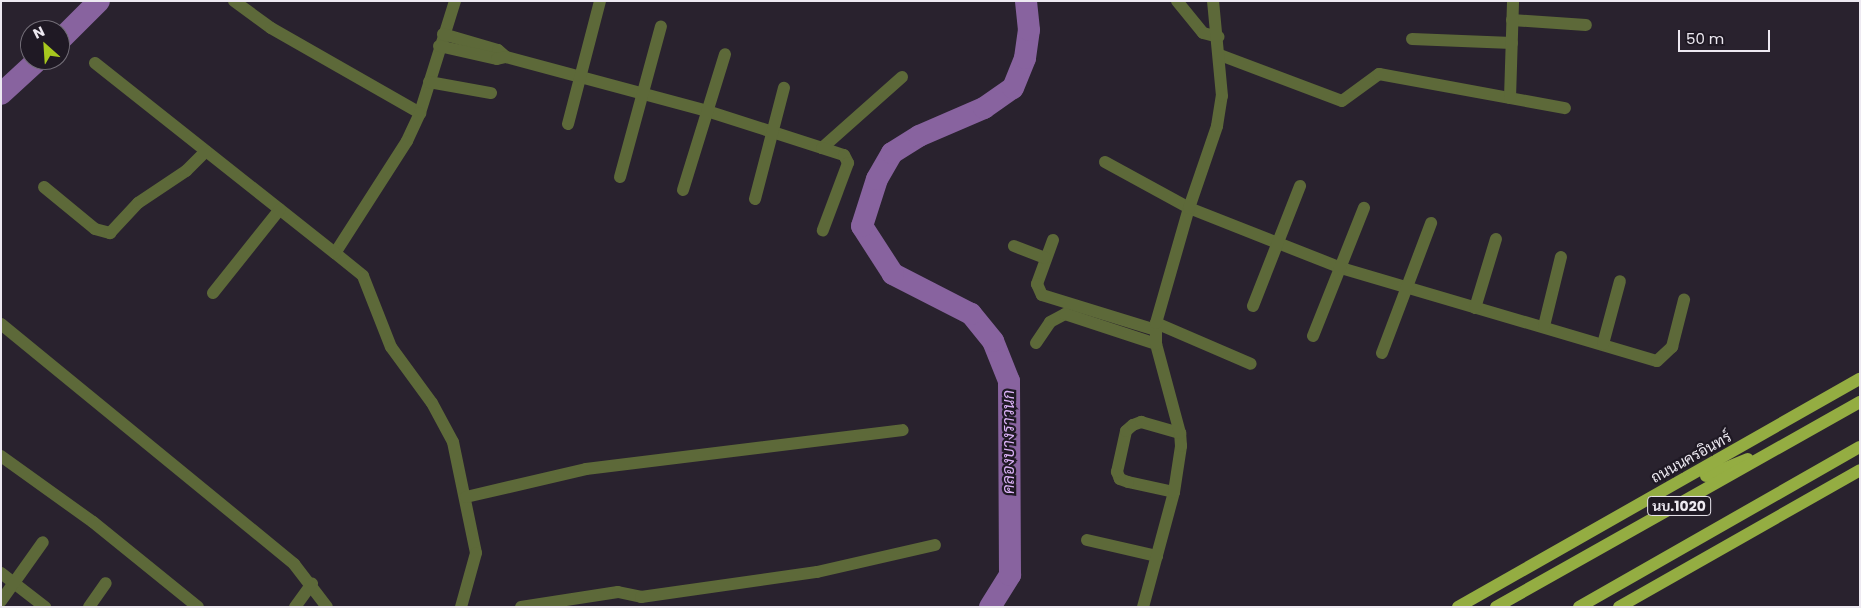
<!DOCTYPE html>
<html>
<head>
<meta charset="utf-8">
<style>
  body { margin:0 }
  #map { position:relative; width:1861px; height:608px; overflow:hidden; background:#29222e; font-family:Poppins,Sarabun,sans-serif }
  div>[style] { position:absolute }
  .river>* { height:22px; margin:-11px; padding:0 11px; transform-origin:11px; border-radius:11px; background:#88639f }
  .minor>* { height:12px; margin:-6px; padding:0 6px; transform-origin:6px; border-radius:6px; background:#5d6939 }
  .major>* { height:12px; margin:-6px; padding:0 6px; transform-origin:6px; border-radius:6px; background:#94ad42 }
  span { translate:-50% -50%; white-space:nowrap; text-align:center; line-height:1.15; -webkit-text-stroke:4.5px #1f1924; paint-order:stroke }
  .shield-label span { padding:1px 4px; background:#1f1924; border:1px solid; border-radius:4px; -webkit-text-stroke-width:0 }
  .shield-label { font-size:14px; color:#ede9f1; font-weight:700 }
  .street-label { font-size:15px; color:#ede9f1 }
  .water-label { font-size:16px; color:#dbb2f6; font-style:italic }
  .frame { position:absolute; inset:0; border:2px solid #ede9f1; pointer-events:none }
  .north { position:absolute; left:20px; top:20px; width:50px; height:50px; box-sizing:border-box; background:#1f1924; border:1px solid #716c76; border-radius:50%; rotate:334deg; font-size:14px; font-weight:700; line-height:20px; text-align:center; color:#ede9f1 }
  .north::after { content:''; display:block; margin:auto; width:18px; height:22px; background:#a7c81e; clip-path:polygon(50% 0,100% 100%,50% 72%,0 100%) }
  .scale { position:absolute; left:1678px; top:30px; width:92px; height:22px; box-sizing:border-box; border:2px solid #ede9f1; border-top:0; padding-left:6px; font-size:15px; line-height:18px; white-space:nowrap; color:#ede9f1; -webkit-text-stroke:4px #1f1924; paint-order:stroke }
</style>
</head>
<body>
<div id="map">
  <div class="river">
    <div style="left:60px;top:40px;width:55px;rotate:-45deg"></div>
    <div style="left:1px;top:94px;width:50px;rotate:-42.6deg"></div>
    <div style="left:990px;top:607px;width:38px;rotate:-58deg"></div>
    <div style="left:1010px;top:575px;width:194px;rotate:-90.3deg"></div>
    <div style="left:1009px;top:381px;width:43px;rotate:-111.8deg"></div>
    <div style="left:993px;top:341px;width:35px;rotate:-129deg"></div>
    <div style="left:971px;top:314px;width:88px;rotate:-152.9deg"></div>
    <div style="left:893px;top:274px;width:57px;rotate:-122.9deg"></div>
    <div style="left:862px;top:226px;width:49px;rotate:-72.3deg"></div>
    <div style="left:877px;top:179px;width:30px;rotate:-60deg"></div>
    <div style="left:892px;top:153px;width:32px;rotate:-32deg"></div>
    <div style="left:919px;top:136px;width:71px;rotate:-23.3deg"></div>
    <div style="left:984px;top:108px;width:35px;rotate:-35deg"></div>
    <div style="left:1013px;top:88px;width:32px;rotate:-68deg"></div>
    <div style="left:1025px;top:58px;width:28px;rotate:-82deg"></div>
    <div style="left:1029px;top:30px;width:29px;rotate:-96deg"></div>
  </div>
  <div class="minor">
    <div style="left:234px;top:1px;width:46px;rotate:36.1deg"></div>
    <div style="left:271px;top:28px;width:172px;rotate:29.7deg"></div>
    <div style="left:455px;top:1px;width:117px;rotate:107.4deg"></div>
    <div style="left:420px;top:113px;width:31px;rotate:115deg"></div>
    <div style="left:407px;top:141px;width:133px;rotate:122.7deg"></div>
    <div style="left:335px;top:253px;width:36px;rotate:39deg"></div>
    <div style="left:363px;top:276px;width:76px;rotate:68.5deg"></div>
    <div style="left:391px;top:347px;width:69px;rotate:53.8deg"></div>
    <div style="left:432px;top:403px;width:44px;rotate:61.7deg"></div>
    <div style="left:453px;top:442px;width:113px;rotate:78.3deg"></div>
    <div style="left:476px;top:553px;width:56px;rotate:105.5deg"></div>
    <div style="left:1177px;top:1px;width:41px;rotate:50.9deg"></div>
    <div style="left:1203px;top:33px;width:16px;rotate:14deg"></div>
    <div style="left:1512px;top:20px;width:74px;rotate:3.9deg"></div>
    <div style="left:443px;top:34px;width:57px;rotate:16.2deg"></div>
    <div style="left:498px;top:50px;width:11px;rotate:41deg"></div>
    <div style="left:506px;top:57px;width:208px;rotate:15deg"></div>
    <div style="left:707px;top:111px;width:121px;rotate:17.8deg"></div>
    <div style="left:822px;top:148px;width:107px;rotate:-41.6deg"></div>
    <div style="left:1412px;top:39px;width:100px;rotate:2.3deg"></div>
    <div style="left:439px;top:46px;width:59px;rotate:12.6deg"></div>
    <div style="left:497px;top:59px;width:9px;rotate:-13deg"></div>
    <div style="left:1220px;top:55px;width:130px;rotate:20.7deg"></div>
    <div style="left:1342px;top:101px;width:46px;rotate:-36.1deg"></div>
    <div style="left:1379px;top:74px;width:189px;rotate:10.4deg"></div>
    <div style="left:95px;top:63px;width:306px;rotate:38.4deg"></div>
    <div style="left:429px;top:82px;width:63px;rotate:10.1deg"></div>
    <div style="left:1510px;top:98px;width:97px;rotate:-88.2deg"></div>
    <div style="left:568px;top:124px;width:127px;rotate:-75.4deg"></div>
    <div style="left:822px;top:148px;width:23px;rotate:18deg"></div>
    <div style="left:844px;top:155px;width:9px;rotate:63deg"></div>
    <div style="left:848px;top:163px;width:72px;rotate:110.5deg"></div>
    <div style="left:1105px;top:162px;width:96px;rotate:28.7deg"></div>
    <div style="left:1189px;top:208px;width:163px;rotate:21.5deg"></div>
    <div style="left:1341px;top:268px;width:329px;rotate:16.4deg"></div>
    <div style="left:1657px;top:361px;width:21px;rotate:-43deg"></div>
    <div style="left:1672px;top:347px;width:49px;rotate:-75.7deg"></div>
    <div style="left:620px;top:177px;width:156px;rotate:-74.8deg"></div>
    <div style="left:44px;top:187px;width:66px;rotate:39.5deg"></div>
    <div style="left:95px;top:229px;width:16px;rotate:15deg"></div>
    <div style="left:110px;top:233px;width:41px;rotate:-47deg"></div>
    <div style="left:138px;top:203px;width:58px;rotate:-33.7deg"></div>
    <div style="left:186px;top:171px;width:28px;rotate:-45deg"></div>
    <div style="left:683px;top:190px;width:142px;rotate:-72.8deg"></div>
    <div style="left:755px;top:199px;width:115px;rotate:-75.4deg"></div>
    <div style="left:1053px;top:240px;width:47px;rotate:110deg"></div>
    <div style="left:1037px;top:284px;width:12px;rotate:66deg"></div>
    <div style="left:1042px;top:295px;width:119px;rotate:17.1deg"></div>
    <div style="left:1014px;top:246px;width:33px;rotate:21deg"></div>
    <div style="left:213px;top:293px;width:107px;rotate:-51.4deg"></div>
    <div style="left:1253px;top:306px;width:129px;rotate:-68.6deg"></div>
    <div style="left:1475px;top:308px;width:72px;rotate:-73.1deg"></div>
    <div style="left:1156px;top:323px;width:103px;rotate:23.3deg"></div>
    <div style="left:1px;top:324px;width:379px;rotate:39.3deg"></div>
    <div style="left:294px;top:564px;width:54px;rotate:52.5deg"></div>
    <div style="left:1544px;top:326px;width:71px;rotate:-76.2deg"></div>
    <div style="left:1313px;top:336px;width:138px;rotate:-68.3deg"></div>
    <div style="left:1036px;top:343px;width:25px;rotate:-56deg"></div>
    <div style="left:1050px;top:322px;width:17px;rotate:-28deg"></div>
    <div style="left:1065px;top:314px;width:96px;rotate:18.2deg"></div>
    <div style="left:1603px;top:344px;width:65px;rotate:-74.9deg"></div>
    <div style="left:1382px;top:353px;width:139px;rotate:-69.3deg"></div>
    <div style="left:1px;top:456px;width:113px;rotate:35.7deg"></div>
    <div style="left:93px;top:522px;width:135px;rotate:39deg"></div>
    <div style="left:1174px;top:492px;width:47px;rotate:-167.7deg"></div>
    <div style="left:1128px;top:482px;width:9px;rotate:-159deg"></div>
    <div style="left:1120px;top:479px;width:8px;rotate:-113deg"></div>
    <div style="left:1117px;top:472px;width:42px;rotate:-77.6deg"></div>
    <div style="left:1126px;top:431px;width:9px;rotate:-41deg"></div>
    <div style="left:1133px;top:425px;width:9px;rotate:-21deg"></div>
    <div style="left:1141px;top:422px;width:41px;rotate:15.8deg"></div>
    <div style="left:466px;top:497px;width:123px;rotate:-13.1deg"></div>
    <div style="left:586px;top:469px;width:319px;rotate:-7deg"></div>
    <div style="left:1087px;top:540px;width:72px;rotate:12.9deg"></div>
    <div style="left:1px;top:573px;width:56px;rotate:37.7deg"></div>
    <div style="left:1px;top:601px;width:72px;rotate:-54.6deg"></div>
    <div style="left:89px;top:607px;width:29px;rotate:-55deg"></div>
    <div style="left:295px;top:607px;width:29px;rotate:-54deg"></div>
    <div style="left:521px;top:607px;width:98px;rotate:-8.8deg"></div>
    <div style="left:618px;top:592px;width:24px;rotate:12deg"></div>
    <div style="left:641px;top:597px;width:178px;rotate:-8.1deg"></div>
    <div style="left:817px;top:572px;width:121px;rotate:-12.9deg"></div>
    <div style="left:1143px;top:607px;width:119px;rotate:-74.9deg"></div>
    <div style="left:1174px;top:492px;width:47px;rotate:-81.3deg"></div>
    <div style="left:1181px;top:446px;width:13px;rotate:-94deg"></div>
    <div style="left:1180px;top:433px;width:92px;rotate:-105.1deg"></div>
    <div style="left:1156px;top:344px;width:21px;rotate:-90deg"></div>
    <div style="left:1156px;top:323px;width:120px;rotate:-74deg"></div>
    <div style="left:1189px;top:208px;width:87px;rotate:-71.1deg"></div>
    <div style="left:1217px;top:126px;width:30px;rotate:-81deg"></div>
    <div style="left:1222px;top:96px;width:95px;rotate:-95.4deg"></div>
  </div>
  <div class="major">
    <div style="left:1706px;top:476px;width:45px;rotate:-22deg"></div>
    <div style="left:1458px;top:607px;width:462px;rotate:-29.6deg"></div>
    <div style="left:1496px;top:607px;width:418px;rotate:-29.4deg"></div>
    <div style="left:1579px;top:607px;width:323px;rotate:-29.7deg"></div>
    <div style="left:1619px;top:607px;width:277px;rotate:-29.6deg"></div>
  </div>
  <div class="shield-label">
    <span style="left:1679px;top:506px">นบ.1020</span>
  </div>
  <div class="street-label">
    <span style="left:1691px;top:457px;rotate:-29deg">ถนนนครอินทร์</span>
  </div>
  <div class="water-label">
    <span style="left:1009px;top:442px;rotate:-90deg">คลองบางราวนก</span>
  </div>
  <div class="frame"></div>
  <div class="north">N</div>
  <div class="scale">50 m</div>
</div>
</body>
</html>
